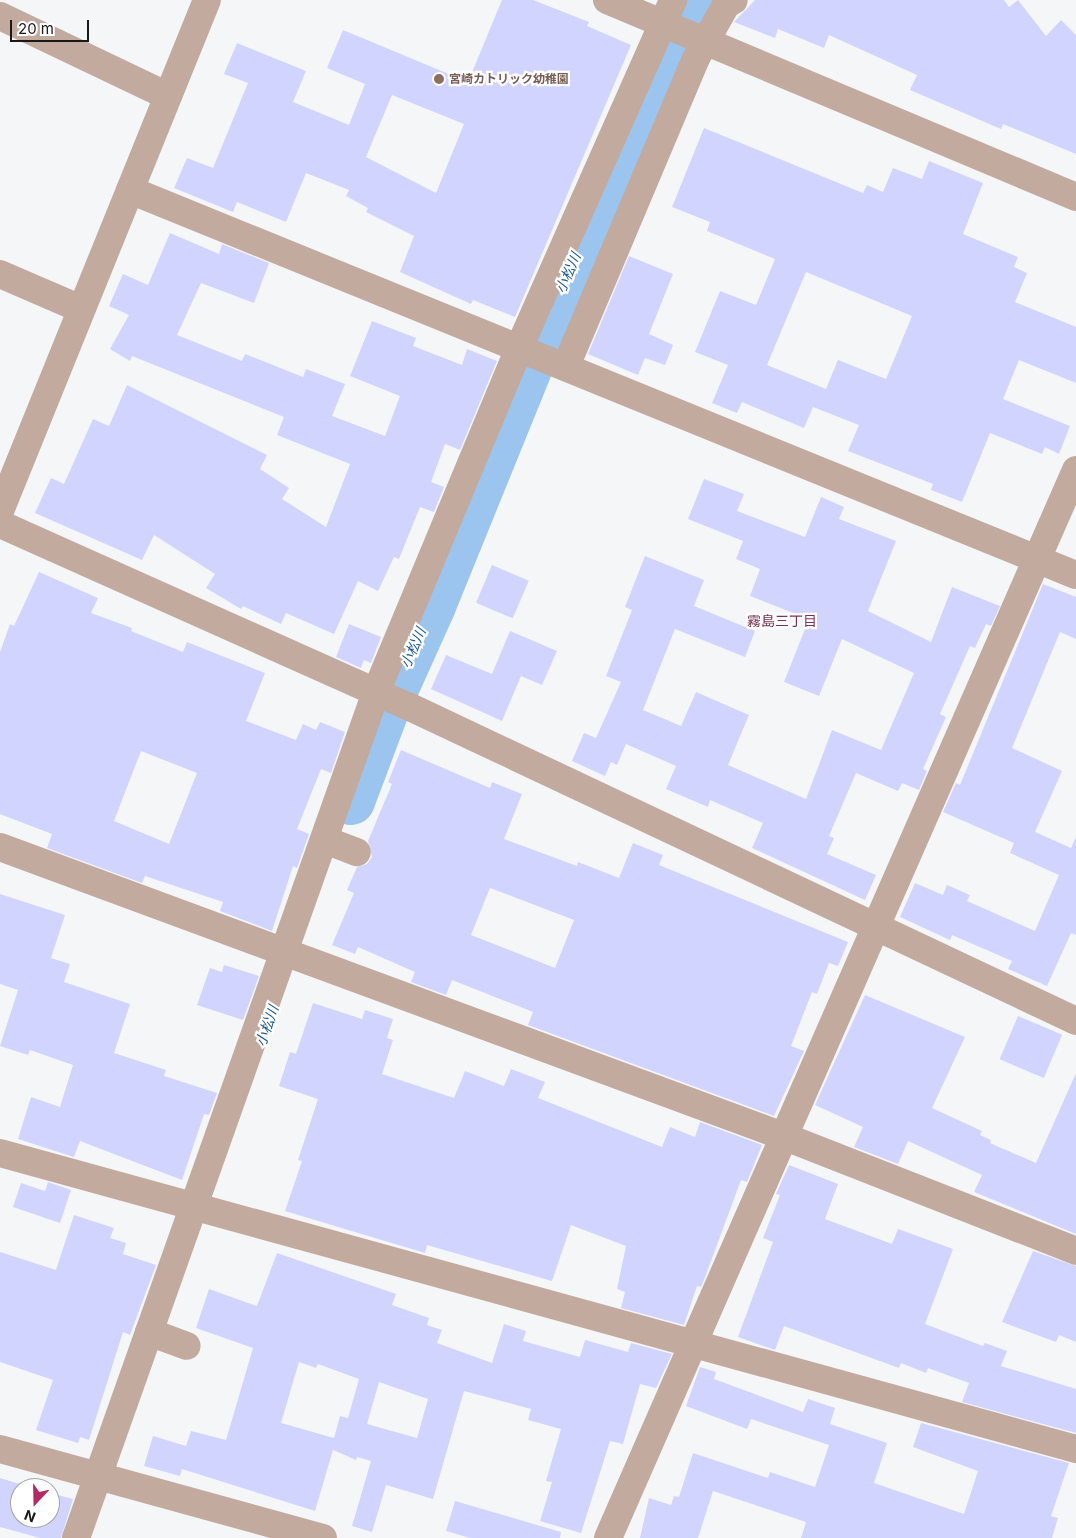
<!DOCTYPE html>
<html>
<head>
<meta charset="utf-8">
<style>
  body { margin:0 }
  #map { position:relative; width:1076px; height:1538px; overflow:hidden; background:#f5f6f8; font-family:Inter,"Noto Sans JP",sans-serif }
  div>[style] { position:absolute }
  .river>* { height:48px; margin:-24px; padding:0 24px; transform-origin:24px; border-radius:24px; background:#9bc5ef }
  .building>* { inset:0; background:#d1d4ff; transform-origin:0 0 }
  .minor>* { height:28px; margin:-14px; padding:0 14px; transform-origin:14px; border-radius:14px; background:#c2aa9e }
  .tertiary>* { height:28px; margin:-14px; padding:0 14px; transform-origin:14px; border-radius:14px; background:#c2aa9e }
  .dots>* { width:14px; height:14px; translate:-50% -50%; box-sizing:border-box; border:2px solid #fff; border-radius:50% }
  span { translate:-50% -50%; white-space:nowrap; text-align:center; line-height:1.15; -webkit-text-stroke:4.5px #fff; paint-order:stroke }
  .education-label { font-size:12px; color:#785e54; font-weight:700 }
  .left { translate:0 -50%; text-align:left }
  .water-label { font-size:14px; color:#1c588c; font-style:italic }
  .neighbourhood-label { font-size:14px; color:#79344d }
  .north { position:absolute; left:10px; top:1478px; width:50px; height:50px; box-sizing:border-box; background:#fff; border:1px solid #a3a3a3; border-radius:50%; rotate:201deg; font-size:14px; font-weight:700; line-height:20px; text-align:center; color:#19191a }
  .north::after { content:''; display:block; margin:auto; width:18px; height:22px; background:#b42a66; clip-path:polygon(50% 0,100% 100%,50% 72%,0 100%) }
  .scale { position:absolute; left:10px; top:20px; width:79px; height:22px; box-sizing:border-box; border:2px solid #19191a; border-top:0; padding-left:6px; font-size:15px; line-height:18px; white-space:nowrap; color:#19191a; -webkit-text-stroke:4px #fff; paint-order:stroke }
</style>
</head>
<body>
<div id="map">
  <div class="river">
    <div style="left:351px;top:801px;width:99px;rotate:-69.4deg"></div>
    <div style="left:386px;top:708px;width:110px;rotate:-65.8deg"></div>
    <div style="left:431px;top:608px;width:319px;rotate:-67.9deg"></div>
    <div style="left:551px;top:312px;width:338px;rotate:-66.5deg"></div>
    <div style="left:686px;top:2px;width:5px;rotate:-22deg"></div>
  </div>
  <div class="building">
    <div style="clip-path:polygon(evenodd,502px 0,533px 0,589px 22px,587px 26px,631px 45px,515px 317px,473px 300px,471px 304px,400px 272px,414px 236px,366px 212px,368px 208px,346px 196px,349px 190px,306px 173px,286px 222px,237px 202px,233px 212px,174px 188px,187px 158px,213px 168px,248px 83px,224px 74px,237px 43px,306px 71px,293px 102px,349px 125px,365px 84px,327px 68px,343px 30px,468px 82px,502px 0,392px 95px,464px 124px,436px 193px,366px 157px,392px 95px)"></div>
    <div style="clip-path:polygon(755px 0,1004px 0,1009px 7px,1018px 0,1046px 36px,1061px 20px,1076px 35px,1076px 154px,1003px 124px,1001px 129px,910px 90px,917px 75px,829px 35px,824px 48px,778px 29px,775px 38px,734px 22px)"></div>
    <div style="clip-path:polygon(evenodd,704px 128px,863px 193px,867px 185px,883px 192px,893px 168px,922px 179px,929px 161px,983px 183px,963px 234px,1018px 257px,1014px 267px,1027px 273px,1015px 302px,1076px 327px,1076px 383px,1019px 360px,1003px 399px,1070px 426px,1059px 454px,1045px 447px,1042px 454px,990px 433px,962px 502px,931px 490px,933px 484px,848px 451px,859px 425px,813px 407px,804px 428px,742px 402px,737px 413px,712px 403px,728px 365px,695px 352px,720px 291px,756px 305px,775px 259px,707px 231px,710px 222px,672px 207px,704px 128px,806px 272px,912px 316px,886px 379px,838px 360px,826px 389px,767px 365px,806px 272px)"></div>
    <div style="clip-path:polygon(170px 233px,219px 254px,222px 244px,269px 263px,254px 303px,201px 283px,177px 335px,242px 361px,245px 354px,303px 377px,306px 369px,345px 384px,332px 416px,385px 436px,400px 396px,350px 376px,372px 321px,416px 338px,413px 346px,462px 365px,467px 349px,497px 361px,460px 450px,445px 444px,431px 482px,444px 487px,434px 512px,420px 507px,399px 559px,394px 557px,378px 591px,358px 581px,334px 634px,286px 613px,281px 624px,243px 606px,241px 609px,206px 588px,215px 574px,154px 535px,142px 560px,35px 513px,51px 478px,64px 484px,93px 419px,109px 426px,127px 385px,267px 455px,260px 469px,289px 488px,282px 499px,326px 527px,350px 464px,277px 435px,284px 417px,132px 356px,130px 361px,110px 349px,129px 315px,109px 306px,123px 274px,148px 285px)"></div>
    <div style="clip-path:polygon(629px 256px,673px 274px,649px 334px,673px 345px,665px 365px,645px 358px,638px 375px,588px 354px)"></div>
    <div style="clip-path:polygon(704px 479px,744px 494px,737px 511px,805px 537px,821px 497px,844px 507px,839px 519px,896px 541px,868px 611px,931px 642px,952px 587px,1000px 606px,991px 626px,986px 624px,975px 648px,970px 646px,940px 714px,946px 717px,923px 769px,927px 771px,919px 790px,902px 783px,898px 791px,856px 773px,829px 836px,834px 838px,827px 854px,876px 875px,865px 900px,752px 848px,763px 823px,710px 800px,708px 807px,666px 789px,676px 766px,626px 744px,617px 765px,611px 762px,605px 776px,572px 761px,584px 733px,596px 738px,621px 682px,606px 676px,632px 610px,625px 607px,645px 556px,704px 580px,694px 606px,755px 631px,745px 657px,675px 629px,643px 710px,681px 726px,696px 692px,749px 715px,728px 765px,806px 799px,832px 730px,881px 750px,914px 673px,842px 639px,819px 696px,784px 682px,809px 619px,750px 596px,760px 569px,736px 559px,743px 541px,688px 519px)"></div>
    <div style="left:492px;top:565px;width:40px;height:41px;rotate:23deg"></div>
    <div style="clip-path:polygon(evenodd,39px 572px,98px 598px,91px 613px,132px 628px,131px 631px,183px 652px,187px 642px,265px 673px,246px 721px,296px 740px,303px 724px,316px 730px,320px 722px,345px 732px,331px 773px,321px 769px,297px 829px,309px 834px,297px 868px,293px 866px,272px 931px,220px 911px,223px 902px,145px 876px,142px 883px,47px 848px,52px 834px,0 814px,0 652px,10px 624px,14px 626px,39px 572px,141px 751px,197px 773px,169px 844px,114px 821px,141px 751px)"></div>
    <div style="clip-path:polygon(1043px 584px,1076px 597px,1076px 639px,1060px 632px,1012px 748px,1062px 771px,1035px 832px,1071px 848px,1076px 837px,1076px 935px,1071px 933px,1047px 986px,1008px 969px,1012px 961px,952px 935px,950px 940px,900px 917px,915px 883px,943px 895px,947px 885px,970px 895px,967px 901px,1035px 931px,1059px 875px,1010px 853px,1014px 843px,943px 812px,956px 783px,960px 785px)"></div>
    <div style="clip-path:polygon(349px 624px,381px 637px,371px 663px,364px 660px,361px 668px,336px 657px)"></div>
    <div style="clip-path:polygon(510px 631px,557px 651px,542px 685px,521px 676px,502px 721px,431px 689px,446px 655px,492px 674px)"></div>
    <div style="clip-path:polygon(evenodd,401px 750px,490px 788px,492px 782px,522px 794px,504px 839px,577px 866px,578px 862px,619px 878px,633px 843px,663px 855px,659px 865px,848px 942px,838px 966px,829px 963px,817px 994px,812px 992px,791px 1046px,804px 1051px,774px 1116px,528px 1025px,533px 1012px,452px 980px,446px 995px,411px 982px,415px 972px,358px 947px,355px 954px,332px 945px,354px 893px,347px 890px,357px 867px,367px 864px,372px 857px,368px 841px,392px 784px,388px 782px,401px 750px,490px 888px,574px 920px,555px 968px,471px 935px,490px 888px)"></div>
    <div style="clip-path:polygon(0 894px,65px 915px,51px 958px,70px 964px,64px 982px,130px 1004px,114px 1053px,166px 1070px,164px 1076px,217px 1093px,209px 1115px,204px 1114px,182px 1180px,80px 1141px,74px 1157px,18px 1139px,31px 1097px,60px 1107px,73px 1065px,30px 1050px,28px 1055px,0 1046px,18px 990px,0 984px)"></div>
    <div style="clip-path:polygon(224px 965px,259px 976px,243px 1020px,197px 1005px,210px 968px,222px 972px)"></div>
    <div style="clip-path:polygon(865px 995px,965px 1037px,932px 1108px,982px 1131px,980px 1135px,991px 1140px,990px 1143px,1036px 1163px,1076px 1073px,1076px 1234px,974px 1192px,982px 1175px,908px 1141px,898px 1164px,854px 1147px,863px 1127px,815px 1105px)"></div>
    <div style="clip-path:polygon(313px 1003px,362px 1019px,365px 1010px,393px 1019px,387px 1038px,393px 1040px,382px 1074px,454px 1098px,465px 1071px,504px 1086px,511px 1069px,545px 1082px,538px 1098px,662px 1147px,670px 1127px,695px 1137px,700px 1122px,762px 1145px,747px 1182px,741px 1180px,704px 1280px,701px 1287px,697px 1286px,684px 1325px,621px 1308px,625px 1292px,617px 1289px,626px 1246px,571px 1225px,552px 1281px,427px 1245px,425px 1253px,285px 1211px,302px 1161px,298px 1160px,318px 1099px,279px 1086px,290px 1052px,296px 1054px)"></div>
    <div style="left:1018px;top:1016px;width:48px;height:47px;rotate:23deg"></div>
    <div style="clip-path:polygon(789px 1165px,838px 1184px,825px 1219px,892px 1244px,898px 1229px,953px 1249px,925px 1324px,983px 1346px,985px 1343px,1007px 1351px,1001px 1366px,1076px 1389px,1076px 1433px,962px 1402px,969px 1383px,928px 1368px,926px 1373px,901px 1363px,899px 1368px,784px 1326px,775px 1350px,738px 1337px,773px 1242px,763px 1238px,780px 1195px,776px 1194px)"></div>
    <div style="clip-path:polygon(48px 1182px,71px 1190px,60px 1223px,13px 1207px,21px 1183px,45px 1191px)"></div>
    <div style="clip-path:polygon(74px 1215px,114px 1228px,110px 1238px,126px 1243px,123px 1254px,156px 1265px,130px 1335px,123px 1332px,89px 1440px,80px 1437px,78px 1443px,36px 1430px,53px 1380px,0 1362px,0 1252px,56px 1270px)"></div>
    <div style="clip-path:polygon(1033px 1251px,1076px 1266px,1076px 1342px,1059px 1335px,1056px 1342px,1002px 1322px)"></div>
    <div style="clip-path:polygon(evenodd,277px 1253px,396px 1294px,392px 1305px,429px 1318px,427px 1325px,442px 1330px,437px 1343px,492px 1363px,504px 1324px,526px 1331px,523px 1341px,580px 1357px,585px 1340px,628px 1352px,631px 1343px,672px 1354px,656px 1388px,640px 1384px,623px 1444px,610px 1441px,581px 1533px,540px 1521px,552px 1482px,546px 1481px,561px 1429px,528px 1420px,531px 1409px,464px 1391px,433px 1499px,386px 1485px,372px 1532px,352px 1526px,371px 1461px,357px 1457px,356px 1460px,333px 1450px,315px 1511px,182px 1469px,180px 1476px,144px 1466px,153px 1436px,186px 1446px,191px 1431px,226px 1440px,253px 1348px,196px 1328px,209px 1289px,257px 1306px,277px 1253px,299px 1362px,316px 1368px,318px 1364px,359px 1379px,348px 1418px,340px 1416px,334px 1438px,281px 1423px,299px 1362px,277px 1253px,379px 1382px,428px 1399px,417px 1438px,367px 1424px,379px 1382px)"></div>
    <div style="clip-path:polygon(700px 1367px,716px 1372px,714px 1379px,803px 1412px,808px 1399px,835px 1408px,830px 1424px,887px 1443px,874px 1483px,964px 1514px,978px 1471px,913px 1447px,921px 1423px,1069px 1463px,1051px 1516px,1058px 1518px,1052px 1538px,801px 1538px,806px 1522px,713px 1491px,698px 1538px,640px 1538px,649px 1498px,671px 1505px,674px 1496px,679px 1497px,693px 1453px,768px 1478px,770px 1472px,815px 1487px,829px 1445px,751px 1419px,747px 1429px,686px 1406px)"></div>
    <div style="clip-path:polygon(0 1478px,33px 1488px,20px 1488px,20px 1518px,50px 1518px,50px 1493px,73px 1499px,61px 1538px,40px 1538px,0 1527px)"></div>
    <div style="clip-path:polygon(455px 1501px,561px 1532px,560px 1538px,470px 1538px,446px 1531px)"></div>
  </div>
  <div class="minor">
    <div style="left:0;top:16px;width:186px;rotate:25.5deg"></div>
    <div style="left:130px;top:190px;width:1021px;rotate:22.15deg"></div>
    <div style="left:0;top:274px;width:88px;rotate:23.4deg"></div>
    <div style="left:566px;top:366px;width:332px;rotate:-67.1deg"></div>
    <div style="left:695px;top:60px;width:63px;rotate:-60.6deg"></div>
    <div style="left:726px;top:5px;width:9px;rotate:-32deg"></div>
    <div style="left:0;top:524px;width:449px;rotate:24.1deg"></div>
    <div style="left:410px;top:707px;width:736px;rotate:25.24deg"></div>
    <div style="left:325px;top:840px;width:34px;rotate:21deg"></div>
    <div style="left:0;top:847px;width:835px;rotate:20.26deg"></div>
    <div style="left:783px;top:1136px;width:315px;rotate:21.4deg"></div>
    <div style="left:0;top:1153px;width:1116px;rotate:15.38deg"></div>
    <div style="left:149px;top:1332px;width:40px;rotate:20.2deg"></div>
    <div style="left:0;top:1449px;width:335px;rotate:15.4deg"></div>
    <div style="left:76px;top:1538px;width:898px;rotate:-70.47deg"></div>
    <div style="left:376px;top:692px;width:373px;rotate:-67.4deg"></div>
    <div style="left:519px;top:348px;width:381px;rotate:-66.1deg"></div>
    <div style="left:608px;top:1538px;width:1166px;rotate:-66.34deg"></div>
  </div>
  <div class="tertiary">
    <div style="left:607px;top:0;width:509px;rotate:22.78deg"></div>
    <div style="left:0;top:511px;width:551px;rotate:-67.95deg"></div>
  </div>
  <div class="dots">
    <div style="left:439px;top:79px;background:#8d6e63"></div>
  </div>
  <div class="education-label">
    <span class="left" style="left:449px;top:79px">宮崎カトリック幼稚園</span>
  </div>
  <div class="water-label">
    <span style="left:568px;top:273px;rotate:-66deg">小松川</span>
    <span style="left:413px;top:648px;rotate:-66deg">小松川</span>
    <span style="left:267px;top:1026px;rotate:-71deg">小松川</span>
  </div>
  <div class="neighbourhood-label">
    <span style="left:782px;top:621px">霧島三丁目</span>
  </div>
  <div class="north">N</div>
  <div class="scale">20 m</div>
</div>
</body>
</html>
